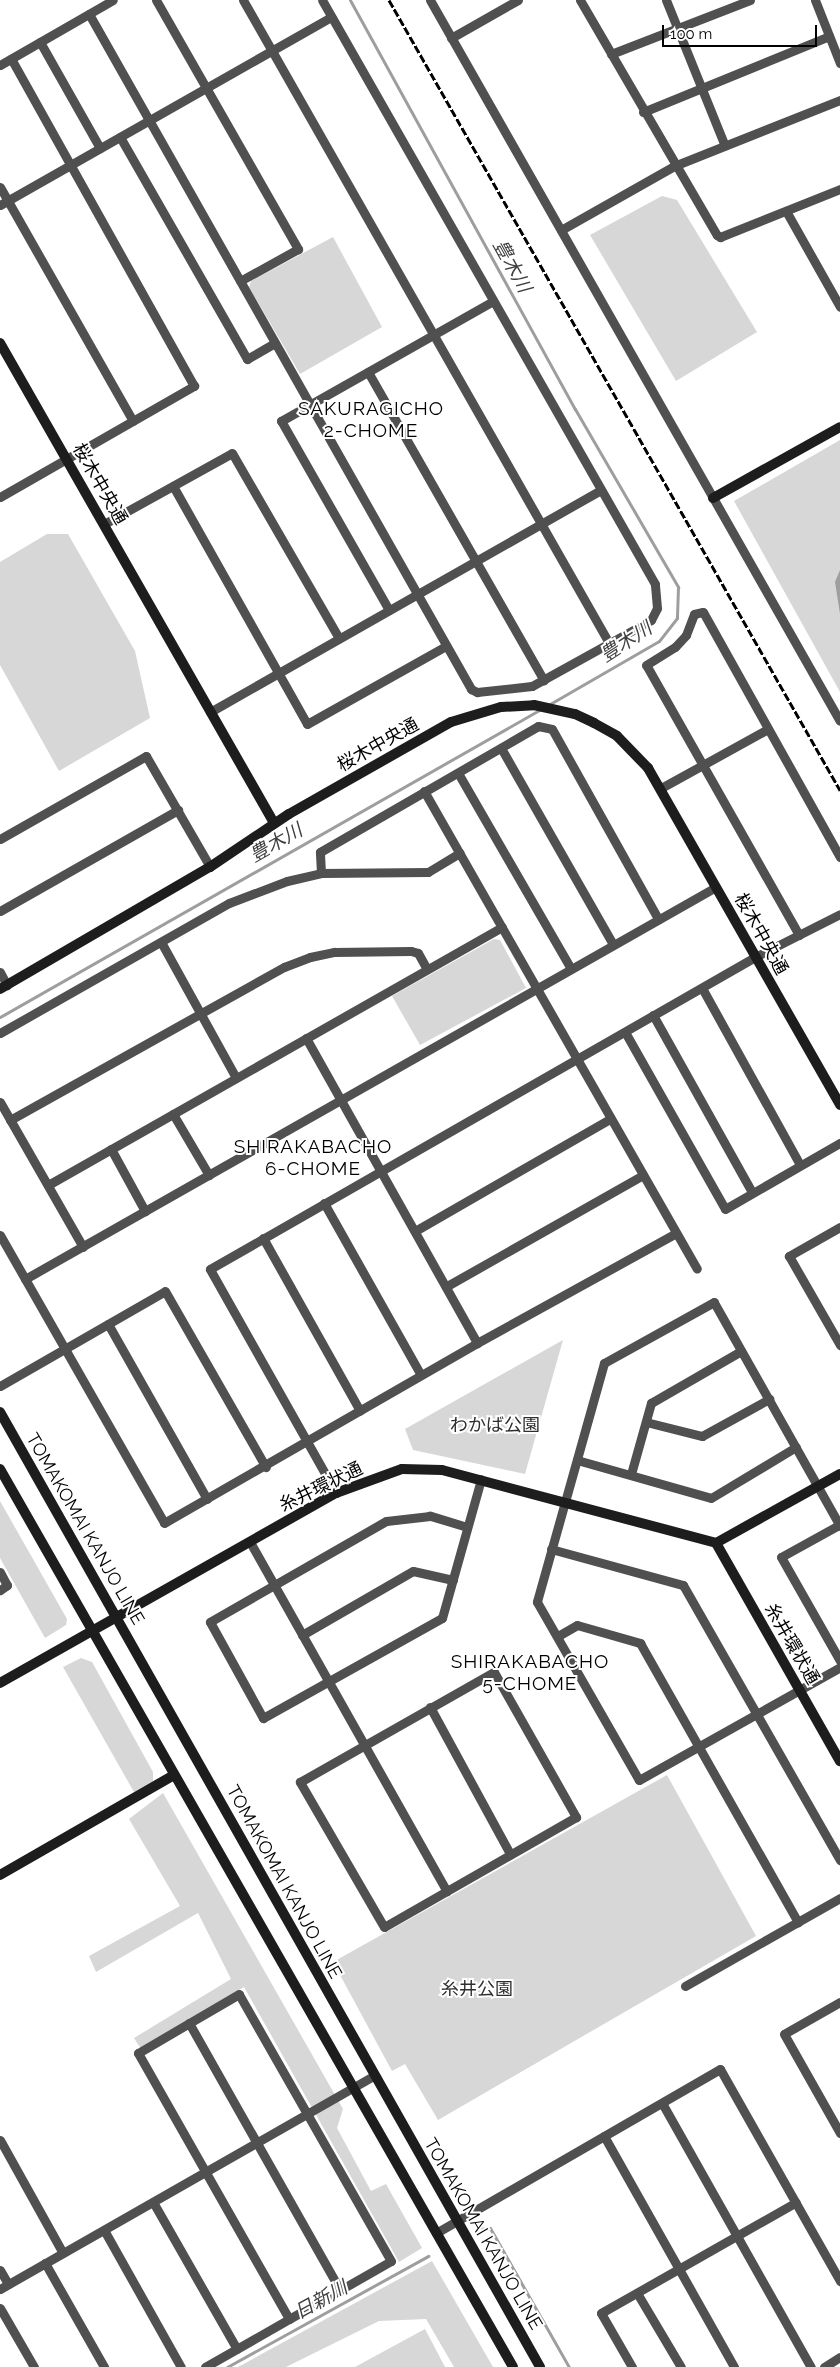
<!DOCTYPE html>
<html>
<head>
<meta charset="utf-8">
<style>
  body { margin:0 }
  #map { position:relative; width:840px; height:2367px; overflow:hidden; background:#fff; font-family:Raleway,"Noto Sans JP",sans-serif }
  div>[style] { position:absolute }
  .green>* { inset:0; background:#d7d7d7 }
  .water>* { inset:0; background:#9e9e9e }
  .stream>* { height:3px; margin:-1.5px; padding:0 1.5px; transform-origin:1.5px; border-radius:1.5px; background:#9e9e9e }
  .street>* { height:9px; margin:-4.5px; padding:0 4.5px; transform-origin:4.5px; border-radius:4.5px; background:#505050 }
  .secondary>* { height:10px; margin:-5px; padding:0 5px; transform-origin:5px; border-radius:5px; background:#1d1d1d }
  .rail>* { height:3px; margin-top:-1.5px; transform-origin:0; background:repeating-linear-gradient(90deg,#000 0 8px,transparent 0 10.5px) }
  span { translate:-50% -50%; white-space:nowrap; text-align:center; line-height:1.15; -webkit-text-stroke:4px #fff; paint-order:stroke }
  .street-label { font-size:18px; color:#000 }
  .park-label { font-size:18px; color:#2e2e2e }
  .water-label { font-size:19px; color:#3f3f3f; font-style:italic }
  .neighbourhood-label { font-size:19px; color:#000; letter-spacing:1px }
  .scale { position:absolute; left:662px; top:25px; width:155px; height:22px; box-sizing:border-box; border:2px solid #000; border-top:0; padding-left:6px; font-size:15px; line-height:18px; white-space:nowrap; color:#000; -webkit-text-stroke:4px #fff; paint-order:stroke }
</style>
</head>
<body>
<div id="map">
  <div class="green">
    <div style="clip-path:polygon(662px 196px,677px 200px,757px 332px,676px 381px,590px 235px)"></div>
    <div style="clip-path:polygon(333px 237px,382px 327px,300px 374px,249px 287px,251px 281px)"></div>
    <div style="clip-path:polygon(840px 440px,840px 692px,734px 501px)"></div>
    <div style="clip-path:polygon(47px 534px,68px 534px,135px 651px,150px 718px,59px 771px,0 665px,0 562px)"></div>
    <div style="clip-path:polygon(494px 939px,500px 940px,526px 988px,420px 1045px,392px 996px)"></div>
    <div style="clip-path:polygon(563px 1340px,525px 1474px,413px 1450px,405px 1429px)"></div>
    <div style="clip-path:polygon(0 1501px,67px 1619px,66px 1625px,45px 1638px,0 1558px)"></div>
    <div style="clip-path:polygon(81px 1658px,92px 1662px,153px 1772px,153px 1781px,134px 1792px,63px 1667px)"></div>
    <div style="clip-path:polygon(667px 1775px,756px 1936px,438px 2120px,405px 2064px,392px 2071px,333px 1962px)"></div>
    <div style="clip-path:polygon(163px 1793px,343px 2109px,337px 2128px,371px 2191px,386px 2184px,422px 2248px,399px 2262px,244px 1987px,141px 2049px,134px 2038px,231px 1979px,198px 1913px,96px 1972px,89px 1956px,180px 1906px,129px 1819px)"></div>
    <div style="clip-path:polygon(432px 2261px,493px 2367px,454px 2367px,426px 2319px,379px 2321px,286px 2367px,238px 2367px)"></div>
    <div style="clip-path:polygon(425px 2329px,445px 2367px,355px 2367px)"></div>
  </div>
  <div class="water">
    <div style="clip-path:polygon(840px 570px,840px 614px,835px 582px)"></div>
  </div>
  <div class="stream">
    <div style="left:350px;top:0;width:467px;rotate:61.2deg"></div>
    <div style="left:575px;top:409px;width:206px;rotate:59.9deg"></div>
    <div style="left:678px;top:587px;width:31px;rotate:92deg"></div>
    <div style="left:677px;top:618px;width:29px;rotate:128deg"></div>
    <div style="left:659px;top:641px;width:128px;rotate:150deg"></div>
    <div style="left:0;top:1017px;width:623px;rotate:-29.65deg"></div>
    <div style="left:480px;top:2229px;width:10px;rotate:-6deg"></div>
    <div style="left:490px;top:2228px;width:160px;rotate:60.4deg"></div>
    <div style="left:227px;top:2367px;width:230px;rotate:-28.9deg"></div>
  </div>
  <div class="street">
    <div style="left:156px;top:0;width:287px;rotate:60.3deg"></div>
    <div style="left:298px;top:249px;width:66px;rotate:151.1deg"></div>
    <div style="left:243px;top:0;width:740px;rotate:60.35deg"></div>
    <div style="left:430px;top:0;width:829px;rotate:60.38deg"></div>
    <div style="left:580px;top:0;width:272px;rotate:59.8deg"></div>
    <div style="left:717px;top:235px;width:4px;rotate:34deg"></div>
    <div style="left:720px;top:237px;width:129px;rotate:-21.8deg"></div>
    <div style="left:666px;top:0;width:157px;rotate:68deg"></div>
    <div style="left:815px;top:0;width:68px;rotate:68.4deg"></div>
    <div style="left:89px;top:14px;width:776px;rotate:60.49deg"></div>
    <div style="left:471px;top:689px;width:7px;rotate:27deg"></div>
    <div style="left:477px;top:692px;width:55px;rotate:-6.2deg"></div>
    <div style="left:532px;top:686px;width:136px;rotate:-29deg"></div>
    <div style="left:651px;top:620px;width:13px;rotate:-63deg"></div>
    <div style="left:657px;top:608px;width:24px;rotate:-95deg"></div>
    <div style="left:655px;top:584px;width:672px;rotate:-119.69deg"></div>
    <div style="left:451px;top:38px;width:77px;rotate:-29.6deg"></div>
    <div style="left:40px;top:42px;width:122px;rotate:60.5deg"></div>
    <div style="left:611px;top:54px;width:149px;rotate:-21.2deg"></div>
    <div style="left:0;top:65px;width:130px;rotate:-29.9deg"></div>
    <div style="left:643px;top:112px;width:201px;rotate:-22.2deg"></div>
    <div style="left:120px;top:137px;width:256px;rotate:60.2deg"></div>
    <div style="left:247px;top:359px;width:32px;rotate:-30deg"></div>
    <div style="left:0;top:187px;width:269px;rotate:60.4deg"></div>
    <div style="left:0;top:205px;width:381px;rotate:-29.6deg"></div>
    <div style="left:786px;top:211px;width:110px;rotate:60.6deg"></div>
    <div style="left:561px;top:230px;width:130px;rotate:-29.5deg"></div>
    <div style="left:674px;top:166px;width:179px;rotate:-21.7deg"></div>
    <div style="left:368px;top:372px;width:355px;rotate:60.3deg"></div>
    <div style="left:173px;top:486px;width:273px;rotate:60.6deg"></div>
    <div style="left:307px;top:724px;width:159px;rotate:-29.3deg"></div>
    <div style="left:0;top:497px;width:224px;rotate:-29.8deg"></div>
    <div style="left:194px;top:386px;width:375px;rotate:-119.2deg"></div>
    <div style="left:104px;top:524px;width:146px;rotate:-29deg"></div>
    <div style="left:232px;top:453px;width:214px;rotate:60deg"></div>
    <div style="left:389px;top:610px;width:218px;rotate:-119.7deg"></div>
    <div style="left:281px;top:421px;width:244px;rotate:-29.5deg"></div>
    <div style="left:210px;top:712px;width:449px;rotate:-29.6deg"></div>
    <div style="left:501px;top:748px;width:226px;rotate:60.3deg"></div>
    <div style="left:458px;top:773px;width:226px;rotate:60deg"></div>
    <div style="left:661px;top:788px;width:122px;rotate:-28.9deg"></div>
    <div style="left:424px;top:791px;width:550px;rotate:60.27deg"></div>
    <div style="left:0;top:839px;width:168px;rotate:-29.6deg"></div>
    <div style="left:146px;top:756px;width:128px;rotate:60deg"></div>
    <div style="left:321px;top:873px;width:21px;rotate:-93deg"></div>
    <div style="left:320px;top:852px;width:252px;rotate:-30deg"></div>
    <div style="left:538px;top:726px;width:14px;rotate:12deg"></div>
    <div style="left:552px;top:729px;width:218px;rotate:60.8deg"></div>
    <div style="left:0;top:911px;width:205px;rotate:-29.6deg"></div>
    <div style="left:799px;top:935px;width:310px;rotate:-119.5deg"></div>
    <div style="left:646px;top:665px;width:34px;rotate:-32deg"></div>
    <div style="left:675px;top:647px;width:16px;rotate:-47deg"></div>
    <div style="left:686px;top:635px;width:22px;rotate:-69deg"></div>
    <div style="left:694px;top:614px;width:9px;rotate:-13deg"></div>
    <div style="left:703px;top:612px;width:281px;rotate:60.8deg"></div>
    <div style="left:161px;top:942px;width:155px;rotate:61.1deg"></div>
    <div style="left:0;top:972px;width:15px;rotate:62deg"></div>
    <div style="left:702px;top:988px;width:202px;rotate:61deg"></div>
    <div style="left:653px;top:1015px;width:203px;rotate:60.8deg"></div>
    <div style="left:625px;top:1032px;width:203px;rotate:60.5deg"></div>
    <div style="left:725px;top:1209px;width:133px;rotate:-29.9deg"></div>
    <div style="left:0;top:1033px;width:263px;rotate:-29.6deg"></div>
    <div style="left:229px;top:903px;width:62px;rotate:-20.8deg"></div>
    <div style="left:287px;top:881px;width:35px;rotate:-13deg"></div>
    <div style="left:321px;top:873px;width:107px;rotate:-0.5deg"></div>
    <div style="left:428px;top:872px;width:37px;rotate:-31deg"></div>
    <div style="left:306px;top:1038px;width:350px;rotate:60.7deg"></div>
    <div style="left:0;top:1102px;width:167px;rotate:60.2deg"></div>
    <div style="left:173px;top:1114px;width:71px;rotate:59.5deg"></div>
    <div style="left:10px;top:1120px;width:314px;rotate:-29.2deg"></div>
    <div style="left:284px;top:967px;width:28px;rotate:-21deg"></div>
    <div style="left:310px;top:957px;width:25px;rotate:-12deg"></div>
    <div style="left:334px;top:952px;width:77px;rotate:-0.7deg"></div>
    <div style="left:411px;top:951px;width:7px;rotate:16deg"></div>
    <div style="left:418px;top:953px;width:18px;rotate:61deg"></div>
    <div style="left:111px;top:1149px;width:71px;rotate:61.3deg"></div>
    <div style="left:48px;top:1185px;width:522px;rotate:-29.61deg"></div>
    <div style="left:324px;top:1203px;width:197px;rotate:60.6deg"></div>
    <div style="left:840px;top:1227px;width:59px;rotate:150.4deg"></div>
    <div style="left:789px;top:1256px;width:103px;rotate:60.2deg"></div>
    <div style="left:415px;top:1231px;width:225px;rotate:-29.9deg"></div>
    <div style="left:0;top:1235px;width:331px;rotate:60.3deg"></div>
    <div style="left:164px;top:1523px;width:361px;rotate:-29.9deg"></div>
    <div style="left:477px;top:1343px;width:227px;rotate:-28.9deg"></div>
    <div style="left:263px;top:1238px;width:198px;rotate:60.7deg"></div>
    <div style="left:25px;top:1279px;width:794px;rotate:-29.57deg"></div>
    <div style="left:447px;top:1286px;width:225px;rotate:-29.5deg"></div>
    <div style="left:108px;top:1324px;width:201px;rotate:60.5deg"></div>
    <div style="left:0;top:1386px;width:190px;rotate:-29.9deg"></div>
    <div style="left:165px;top:1291px;width:203px;rotate:60.2deg"></div>
    <div style="left:646px;top:1422px;width:58px;rotate:14deg"></div>
    <div style="left:702px;top:1436px;width:77px;rotate:-28.9deg"></div>
    <div style="left:577px;top:1460px;width:139px;rotate:15.8deg"></div>
    <div style="left:711px;top:1498px;width:99px;rotate:-31deg"></div>
    <div style="left:631px;top:1474px;width:74px;rotate:-74.3deg"></div>
    <div style="left:651px;top:1403px;width:104px;rotate:-30deg"></div>
    <div style="left:336px;top:1493px;width:257px;rotate:-119.4deg"></div>
    <div style="left:210px;top:1269px;width:628px;rotate:-29.79deg"></div>
    <div style="left:755px;top:957px;width:95px;rotate:-26.8deg"></div>
    <div style="left:839px;top:1525px;width:66px;rotate:151.1deg"></div>
    <div style="left:781px;top:1557px;width:120px;rotate:60.4deg"></div>
    <div style="left:840px;top:1526px;width:257px;rotate:-119.4deg"></div>
    <div style="left:714px;top:1302px;width:126px;rotate:151deg"></div>
    <div style="left:604px;top:1363px;width:248px;rotate:105.7deg"></div>
    <div style="left:537px;top:1602px;width:205px;rotate:60.2deg"></div>
    <div style="left:639px;top:1780px;width:231px;rotate:-29.3deg"></div>
    <div style="left:467px;top:1527px;width:39px;rotate:-163deg"></div>
    <div style="left:430px;top:1516px;width:44px;rotate:173.5deg"></div>
    <div style="left:386px;top:1521px;width:203px;rotate:150.2deg"></div>
    <div style="left:210px;top:1622px;width:110px;rotate:61.1deg"></div>
    <div style="left:263px;top:1718px;width:205px;rotate:-29.2deg"></div>
    <div style="left:442px;top:1618px;width:144px;rotate:-74.3deg"></div>
    <div style="left:250px;top:1542px;width:401px;rotate:60.6deg"></div>
    <div style="left:551px;top:1549px;width:137px;rotate:15.3deg"></div>
    <div style="left:683px;top:1585px;width:317px;rotate:60.3deg"></div>
    <div style="left:0;top:1572px;width:15px;rotate:62deg"></div>
    <div style="left:7px;top:1585px;width:9px;rotate:144deg"></div>
    <div style="left:302px;top:1635px;width:128px;rotate:-30deg"></div>
    <div style="left:413px;top:1571px;width:41px;rotate:12.7deg"></div>
    <div style="left:558px;top:1636px;width:22px;rotate:-30deg"></div>
    <div style="left:577px;top:1625px;width:66px;rotate:15.9deg"></div>
    <div style="left:640px;top:1643px;width:321px;rotate:60.5deg"></div>
    <div style="left:494px;top:1672px;width:167px;rotate:60.5deg"></div>
    <div style="left:576px;top:1817px;width:221px;rotate:150.2deg"></div>
    <div style="left:384px;top:1927px;width:168px;rotate:-120.1deg"></div>
    <div style="left:300px;top:1782px;width:223px;rotate:-29.6deg"></div>
    <div style="left:430px;top:1707px;width:167px;rotate:61.4deg"></div>
    <div style="left:685px;top:1986px;width:178px;rotate:-29.6deg"></div>
    <div style="left:840px;top:2002px;width:64px;rotate:150.3deg"></div>
    <div style="left:784px;top:2034px;width:114px;rotate:60.5deg"></div>
    <div style="left:189px;top:2023px;width:307px;rotate:60.5deg"></div>
    <div style="left:662px;top:2103px;width:303px;rotate:60.6deg"></div>
    <div style="left:604px;top:2136px;width:265px;rotate:60.6deg"></div>
    <div style="left:0;top:2140px;width:129px;rotate:60.9deg"></div>
    <div style="left:153px;top:2202px;width:169px;rotate:60.3deg"></div>
    <div style="left:104px;top:2230px;width:157px;rotate:60.7deg"></div>
    <div style="left:436px;top:2233px;width:328px;rotate:-30deg"></div>
    <div style="left:720px;top:2069px;width:244px;rotate:60.5deg"></div>
    <div style="left:45px;top:2263px;width:120px;rotate:60.4deg"></div>
    <div style="left:0;top:2270px;width:16px;rotate:60deg"></div>
    <div style="left:0;top:2289px;width:430px;rotate:-29.7deg"></div>
    <div style="left:637px;top:2293px;width:86px;rotate:59.3deg"></div>
    <div style="left:0;top:2308px;width:68px;rotate:60deg"></div>
    <div style="left:205px;top:2367px;width:97px;rotate:-29.7deg"></div>
    <div style="left:289px;top:2319px;width:117px;rotate:-29.6deg"></div>
    <div style="left:391px;top:2261px;width:307px;rotate:-119.7deg"></div>
    <div style="left:239px;top:1994px;width:117px;rotate:149.7deg"></div>
    <div style="left:138px;top:2053px;width:306px;rotate:60.4deg"></div>
    <div style="left:632px;top:2367px;width:62px;rotate:-119.9deg"></div>
    <div style="left:601px;top:2313px;width:224px;rotate:-29.6deg"></div>
    <div style="left:824px;top:2367px;width:19px;rotate:-32deg"></div>
  </div>
  <div class="secondary">
    <div style="left:0;top:343px;width:553px;rotate:60.28deg"></div>
    <div style="left:713px;top:498px;width:145px;rotate:-29.2deg"></div>
    <div style="left:0;top:989px;width:243px;rotate:-30.2deg"></div>
    <div style="left:210px;top:867px;width:95px;rotate:-33.9deg"></div>
    <div style="left:289px;top:814px;width:186px;rotate:-29.6deg"></div>
    <div style="left:451px;top:722px;width:52px;rotate:-16.7deg"></div>
    <div style="left:501px;top:707px;width:33px;rotate:-3deg"></div>
    <div style="left:534px;top:705px;width:42px;rotate:12.4deg"></div>
    <div style="left:575px;top:714px;width:21px;rotate:25deg"></div>
    <div style="left:594px;top:723px;width:26px;rotate:29deg"></div>
    <div style="left:617px;top:736px;width:45px;rotate:45.9deg"></div>
    <div style="left:648px;top:768px;width:388px;rotate:60.3deg"></div>
    <div style="left:0;top:1412px;width:1097px;rotate:60.51deg"></div>
    <div style="left:0;top:1469px;width:1034px;rotate:60.26deg"></div>
    <div style="left:716px;top:1543px;width:142px;rotate:-29.1deg"></div>
    <div style="left:0;top:1683px;width:386px;rotate:-29.5deg"></div>
    <div style="left:336px;top:1493px;width:70px;rotate:-20deg"></div>
    <div style="left:402px;top:1469px;width:40px;rotate:1.4deg"></div>
    <div style="left:442px;top:1470px;width:284px;rotate:14.9deg"></div>
    <div style="left:716px;top:1543px;width:251px;rotate:60.4deg"></div>
    <div style="left:0;top:1875px;width:201px;rotate:-29.9deg"></div>
  </div>
  <div class="rail">
    <div style="left:389px;top:0;width:910px;rotate:60.28deg"></div>
  </div>
  <div class="street-label">
    <span style="left:100px;top:484px;rotate:60deg">桜木中央通</span>
    <span style="left:378px;top:745px;rotate:-29deg">桜木中央通</span>
    <span style="left:761px;top:934px;rotate:61deg">桜木中央通</span>
    <span style="left:321px;top:1487px;rotate:-26deg">糸井環状通</span>
    <span style="left:85px;top:1529px;rotate:60deg">TOMAKOMAI KANJO LINE</span>
    <span style="left:792px;top:1644px;rotate:60deg">糸井環状通</span>
    <span style="left:284px;top:1882px;rotate:61deg">TOMAKOMAI KANJO LINE</span>
    <span style="left:483px;top:2234px;rotate:60deg">TOMAKOMAI KANJO LINE</span>
  </div>
  <div class="park-label">
    <span style="left:495px;top:1425px">わかば公園</span>
    <span style="left:477px;top:1989px">糸井公園</span>
  </div>
  <div class="water-label">
    <span style="left:512px;top:266px;rotate:61deg">豊木川</span>
    <span style="left:626px;top:642px;rotate:-33deg">豊木川</span>
    <span style="left:276px;top:843px;rotate:-30deg">豊木川</span>
    <span style="left:321px;top:2300px;rotate:-29deg">日新川</span>
  </div>
  <div class="neighbourhood-label">
    <span style="left:371px;top:420px">SAKURAGICHO<br>2-CHOME</span>
    <span style="left:313px;top:1158px">SHIRAKABACHO<br>6-CHOME</span>
    <span style="left:530px;top:1673px">SHIRAKABACHO<br>5-CHOME</span>
  </div>
  <div class="scale">100 m</div>
</div>
</body>
</html>
